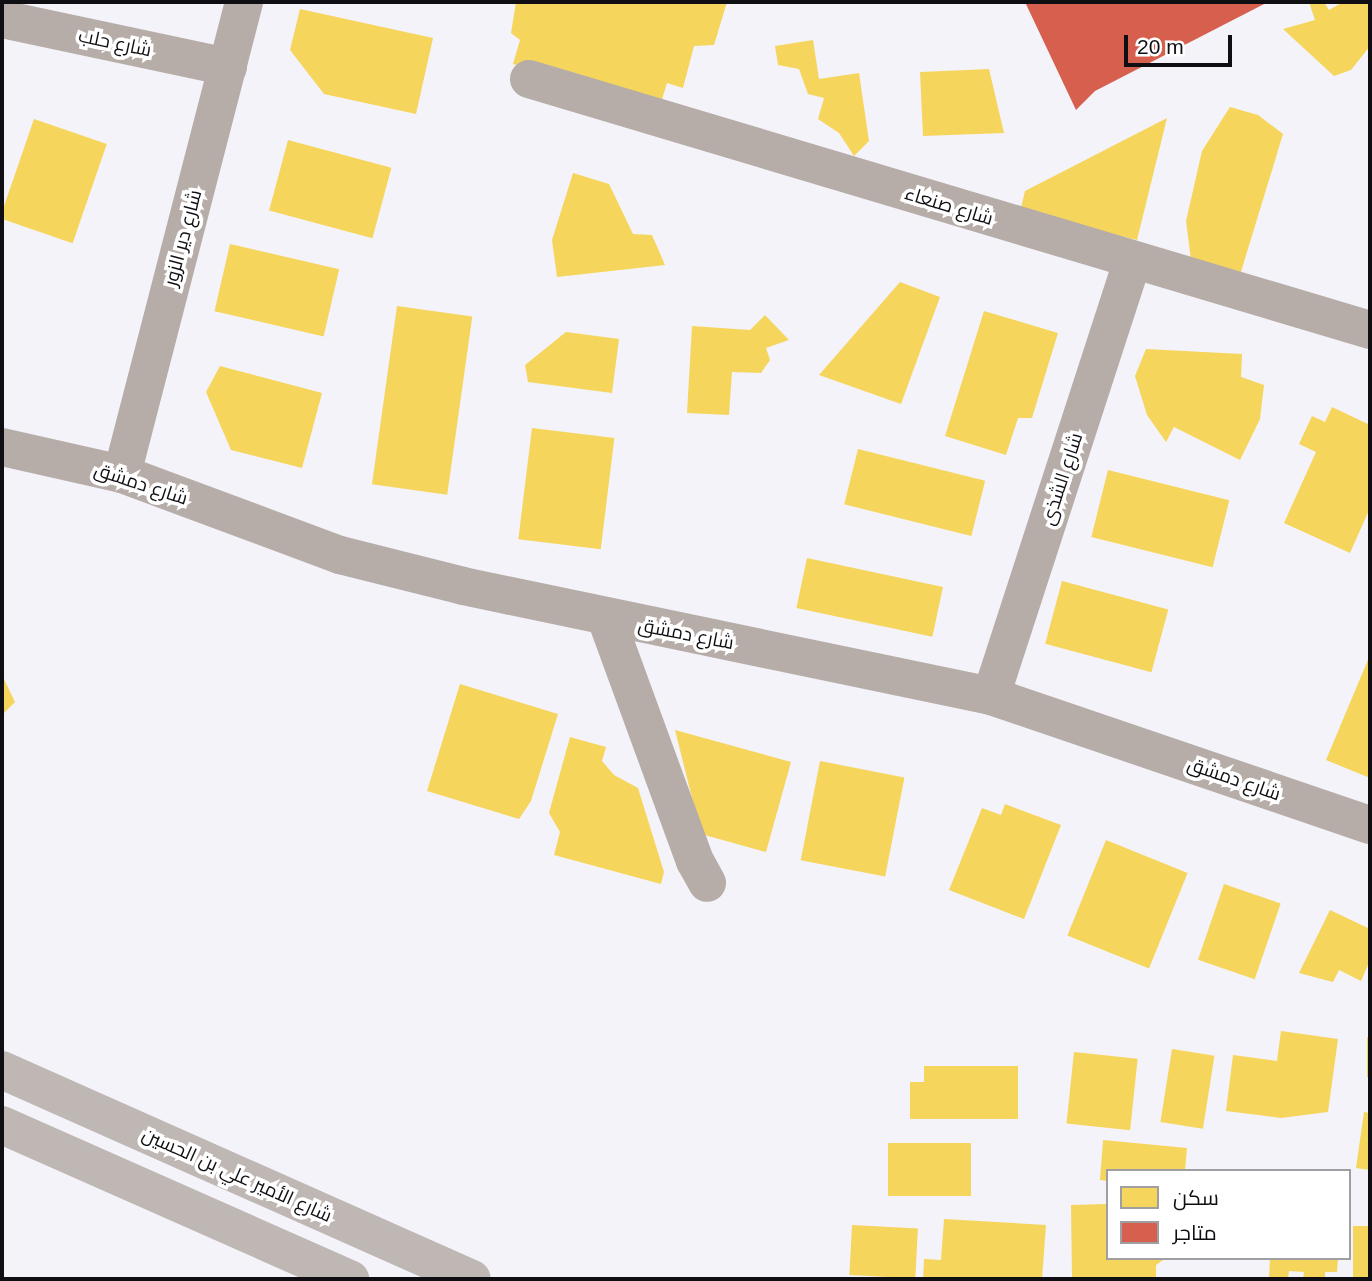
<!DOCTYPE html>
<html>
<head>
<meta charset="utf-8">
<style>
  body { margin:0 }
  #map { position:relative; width:1372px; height:1281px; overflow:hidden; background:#f3f3f9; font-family:Arial,Cairo,sans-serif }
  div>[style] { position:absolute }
  .homes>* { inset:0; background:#f6d55c; transform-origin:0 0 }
  .shops>* { inset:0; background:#d6604d }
  .street>* { height:38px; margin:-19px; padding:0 19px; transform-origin:19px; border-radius:19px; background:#b7ada8 }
  .secondary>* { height:38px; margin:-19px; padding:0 19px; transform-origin:19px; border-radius:19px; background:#beb7b3 }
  span { translate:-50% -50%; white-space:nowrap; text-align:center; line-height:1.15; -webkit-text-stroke:7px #fff; paint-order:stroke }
  .street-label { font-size:19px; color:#0f0f13 }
  .frame { position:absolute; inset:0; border:4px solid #0f0f13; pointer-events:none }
  .legend { position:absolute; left:1106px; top:1169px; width:245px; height:91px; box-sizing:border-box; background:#fff; border:2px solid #9f9fa1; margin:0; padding:9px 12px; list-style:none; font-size:21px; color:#0f0f13 }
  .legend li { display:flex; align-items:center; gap:14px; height:35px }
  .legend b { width:35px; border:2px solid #9f9fa1 }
  .scale { position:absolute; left:1124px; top:35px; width:108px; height:32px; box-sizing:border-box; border:4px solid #0f0f13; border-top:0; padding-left:9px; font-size:21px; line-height:24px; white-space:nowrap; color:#0f0f13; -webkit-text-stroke:5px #fff; paint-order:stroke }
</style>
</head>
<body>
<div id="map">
  <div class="homes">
    <div style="clip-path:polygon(516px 2px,727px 2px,714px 45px,694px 46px,683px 88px,667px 83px,660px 106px,513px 64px,520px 40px,511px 33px)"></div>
    <div style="clip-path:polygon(1309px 2px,1324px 2px,1329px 10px,1343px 2px,1370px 2px,1370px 46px,1351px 70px,1334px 76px,1283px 29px,1315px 20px)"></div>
    <div style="clip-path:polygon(300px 9px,433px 38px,416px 114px,324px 94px,290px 50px)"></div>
    <div style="clip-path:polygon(813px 40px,819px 79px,859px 73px,869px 141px,854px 156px,839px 133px,818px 119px,824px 98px,808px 94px,799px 69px,778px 65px,775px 46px)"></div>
    <div style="clip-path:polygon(989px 69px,1004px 133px,923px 136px,920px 72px)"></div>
    <div style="clip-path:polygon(1230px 107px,1258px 115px,1283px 134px,1240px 275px,1191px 260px,1186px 221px,1202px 151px)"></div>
    <div style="clip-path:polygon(1167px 118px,1137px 240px,1020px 212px,1025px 191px)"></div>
    <div style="left:34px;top:119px;width:77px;height:105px;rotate:19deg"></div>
    <div style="left:288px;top:140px;width:107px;height:73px;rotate:15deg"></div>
    <div style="clip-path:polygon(573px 173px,609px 184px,633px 234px,652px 235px,665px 265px,557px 277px,552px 240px)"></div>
    <div style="left:230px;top:244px;width:112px;height:69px;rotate:13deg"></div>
    <div style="clip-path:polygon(900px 282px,940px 297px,901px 404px,819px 375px)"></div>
    <div style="left:397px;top:306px;width:76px;height:180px;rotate:8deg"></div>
    <div style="clip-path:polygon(984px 311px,1058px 333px,1032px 418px,1018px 418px,1006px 455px,945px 436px)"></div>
    <div style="clip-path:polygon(765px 315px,789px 340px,766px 348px,770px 360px,761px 373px,732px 372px,729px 415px,687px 413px,692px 326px,750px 330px)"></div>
    <div style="clip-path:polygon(566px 332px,619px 339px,612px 393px,528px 382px,525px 365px)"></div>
    <div style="clip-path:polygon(1146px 349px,1242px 354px,1241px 377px,1264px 385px,1260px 419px,1240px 460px,1174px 427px,1166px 442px,1147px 415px,1135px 376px)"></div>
    <div style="clip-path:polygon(220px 366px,322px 393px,302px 468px,231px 450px,206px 392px)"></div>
    <div style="clip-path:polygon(1332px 407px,1370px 425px,1370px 508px,1350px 553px,1284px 523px,1316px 452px,1299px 444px,1312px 416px,1325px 422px)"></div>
    <div style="left:532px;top:428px;width:83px;height:112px;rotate:7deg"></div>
    <div style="left:858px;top:449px;width:131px;height:57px;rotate:14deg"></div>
    <div style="left:1108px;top:470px;width:125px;height:69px;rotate:14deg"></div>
    <div style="left:807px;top:558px;width:139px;height:51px;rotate:12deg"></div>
    <div style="left:1062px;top:581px;width:110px;height:65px;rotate:15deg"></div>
    <div style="clip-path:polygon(1370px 655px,1370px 778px,1326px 760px)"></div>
    <div style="clip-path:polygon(2px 675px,15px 702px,2px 715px)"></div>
    <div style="clip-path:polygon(460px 684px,558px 714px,531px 801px,519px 819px,427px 791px)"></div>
    <div style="clip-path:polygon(675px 730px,791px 762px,766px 852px,701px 834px)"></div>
    <div style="clip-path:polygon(570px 737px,606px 747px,602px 761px,614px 775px,638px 788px,664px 872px,661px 884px,554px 855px,560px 832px,549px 813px)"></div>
    <div style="left:820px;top:761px;width:86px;height:101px;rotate:11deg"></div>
    <div style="clip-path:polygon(1005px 804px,1061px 825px,1024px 919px,949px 890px,982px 808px,1001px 815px)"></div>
    <div style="left:1106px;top:840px;width:88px;height:103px;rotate:22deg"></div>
    <div style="left:1224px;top:884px;width:60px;height:80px;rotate:19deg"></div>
    <div style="clip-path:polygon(1330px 910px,1370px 929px,1370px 960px,1361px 981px,1339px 970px,1333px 982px,1299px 973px)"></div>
    <div style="clip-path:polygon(1281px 1031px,1338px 1039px,1328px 1112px,1281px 1118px,1226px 1111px,1233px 1055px,1277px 1061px)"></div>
    <div style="left:1367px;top:1037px;width:3px;height:40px"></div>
    <div style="left:1172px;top:1049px;width:43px;height:74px;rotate:9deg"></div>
    <div style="left:1074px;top:1052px;width:64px;height:72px;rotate:6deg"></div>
    <div style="clip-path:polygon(924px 1066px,1018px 1066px,1018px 1119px,910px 1119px,910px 1082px,924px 1082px)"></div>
    <div style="clip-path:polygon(1364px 1112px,1370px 1113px,1370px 1170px,1356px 1168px)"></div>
    <div style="clip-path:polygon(1103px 1140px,1187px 1148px,1185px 1171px,1108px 1171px,1108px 1181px,1100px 1180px)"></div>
    <div style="left:888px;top:1143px;width:83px;height:53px"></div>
    <div style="clip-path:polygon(1108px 1204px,1108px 1258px,1166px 1258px,1156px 1265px,1156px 1279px,1072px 1279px,1071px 1205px)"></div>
    <div style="clip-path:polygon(944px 1219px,1046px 1225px,1042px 1279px,923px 1279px,924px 1259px,941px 1260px)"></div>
    <div style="left:852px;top:1225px;width:66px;height:50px;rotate:3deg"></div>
    <div style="left:1353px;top:1226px;width:17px;height:53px"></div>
    <div style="clip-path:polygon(1270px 1258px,1338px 1258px,1337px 1272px,1325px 1272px,1325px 1279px,1303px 1279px,1304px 1272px,1289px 1271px,1288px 1279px,1269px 1279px)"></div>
  </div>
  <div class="shops">
    <div style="clip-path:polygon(1025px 2px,1268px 2px,1095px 91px,1076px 110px)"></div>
  </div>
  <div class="street">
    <div style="left:2px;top:19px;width:231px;rotate:12deg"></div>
    <div style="left:529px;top:79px;width:878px;rotate:16.62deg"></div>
    <div style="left:2px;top:447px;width:123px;rotate:12.7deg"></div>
    <div style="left:122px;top:474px;width:233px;rotate:20.4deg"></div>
    <div style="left:340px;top:555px;width:127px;rotate:14.1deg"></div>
    <div style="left:463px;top:586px;width:539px;rotate:11.77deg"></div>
    <div style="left:991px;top:696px;width:400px;rotate:18.8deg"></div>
    <div style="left:122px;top:474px;width:488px;rotate:-75.5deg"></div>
    <div style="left:606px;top:618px;width:259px;rotate:69.9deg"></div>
    <div style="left:695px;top:861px;width:25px;rotate:61deg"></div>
    <div style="left:991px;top:696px;width:456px;rotate:-72deg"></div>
  </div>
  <div class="secondary">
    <div style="left:2px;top:1070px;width:514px;rotate:23.97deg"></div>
    <div style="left:2px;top:1125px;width:381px;rotate:23.9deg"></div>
  </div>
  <div class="street-label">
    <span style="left:115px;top:43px;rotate:12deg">شارع حلب</span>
    <span style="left:949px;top:206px;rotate:17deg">شارع صنعاء</span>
    <span style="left:183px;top:238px;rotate:-75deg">شارع دير الزور</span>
    <span style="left:1062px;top:479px;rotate:-72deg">شارع الشذى</span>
    <span style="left:141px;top:484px;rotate:18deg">شارع دمشق</span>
    <span style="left:686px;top:634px;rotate:11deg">شارع دمشق</span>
    <span style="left:1234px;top:779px;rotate:19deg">شارع دمشق</span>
    <span style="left:237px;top:1175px;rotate:24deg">شارع الأمير علي بن الحسين</span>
  </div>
  <div class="frame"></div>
  <ul class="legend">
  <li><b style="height:19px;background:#f6d55c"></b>سكن</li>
  <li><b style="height:19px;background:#d6604d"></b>متاجر</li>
  </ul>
  <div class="scale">20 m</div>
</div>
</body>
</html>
